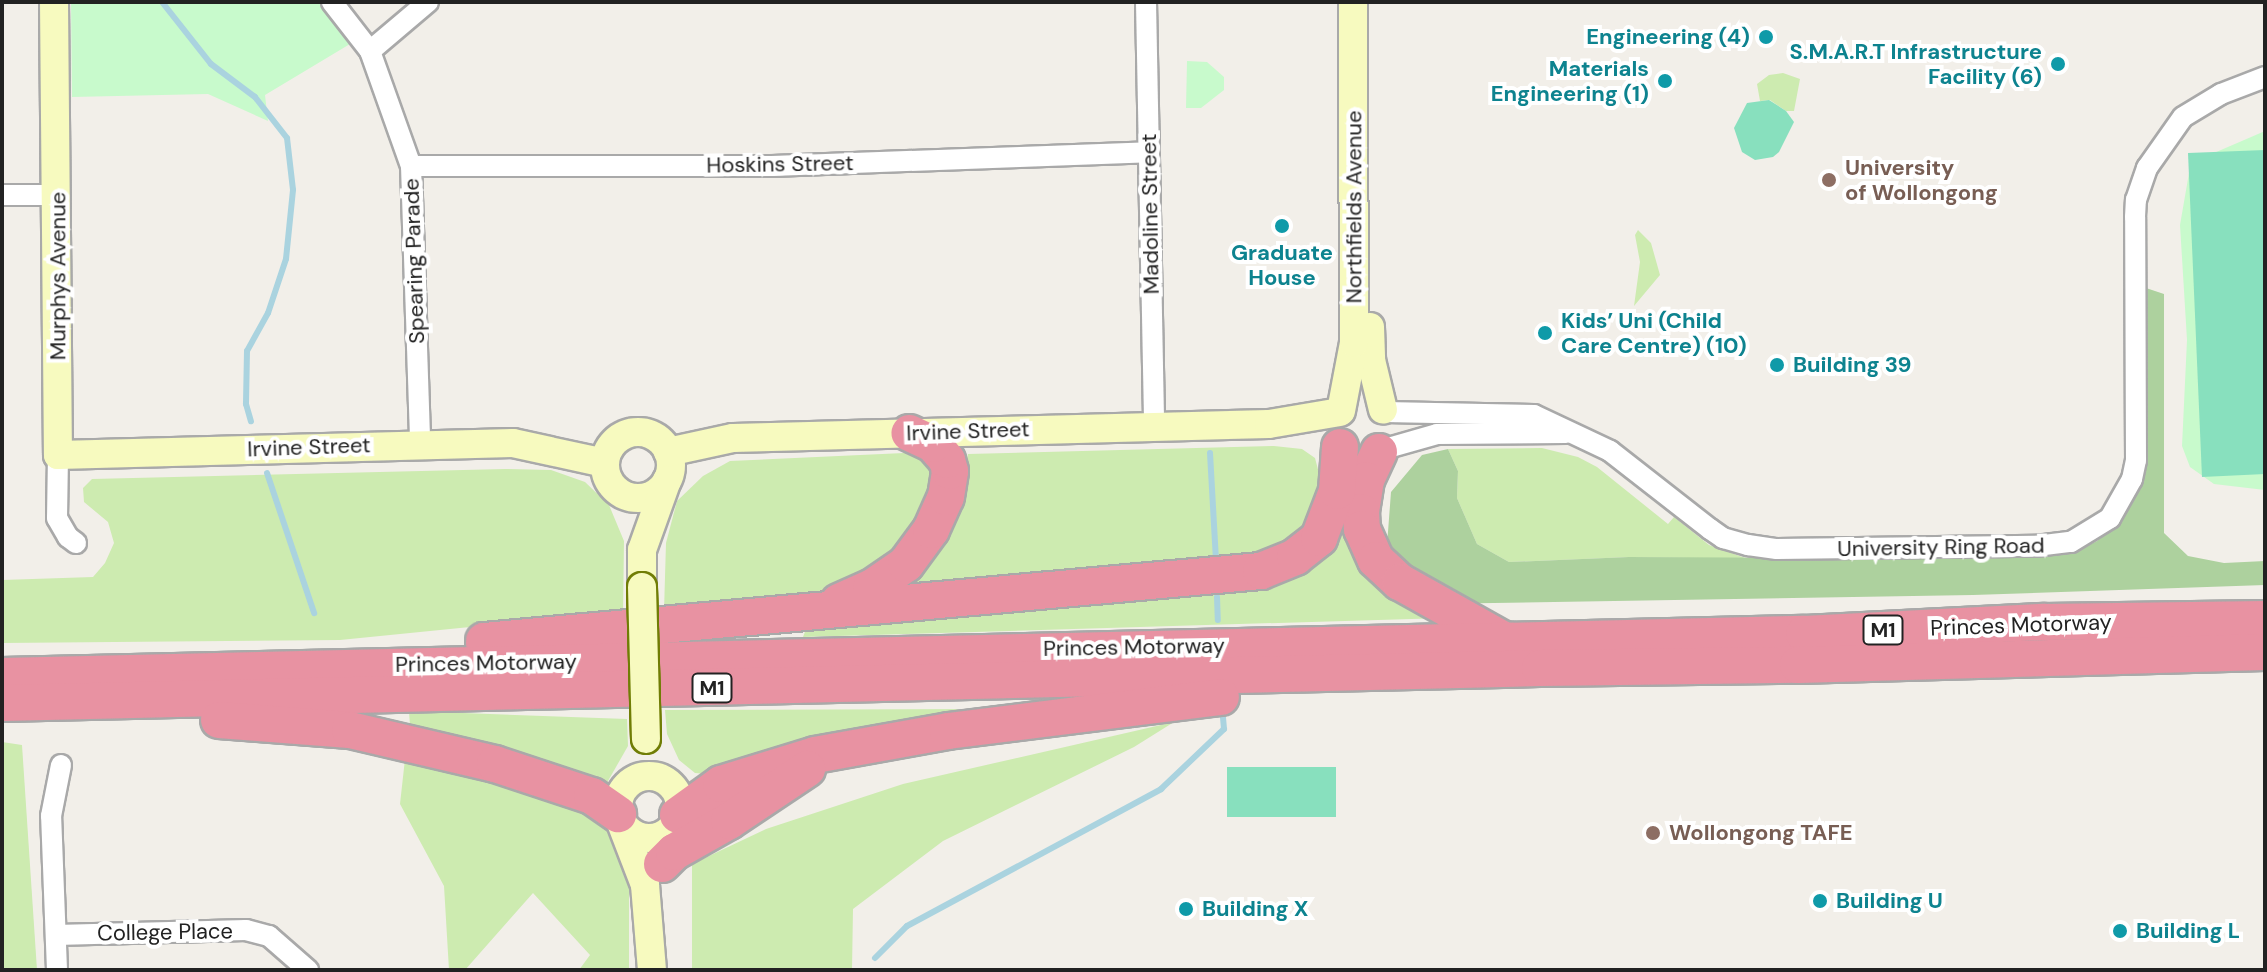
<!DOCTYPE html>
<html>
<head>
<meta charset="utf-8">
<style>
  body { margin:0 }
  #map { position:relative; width:2267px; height:972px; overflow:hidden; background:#f2efe9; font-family:"DM Sans",sans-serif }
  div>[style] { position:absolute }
  .grass>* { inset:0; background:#cdebb0 }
  .forest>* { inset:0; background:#add19e }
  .park>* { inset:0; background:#c8facc }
  .pitch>* { inset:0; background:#88e0be; transform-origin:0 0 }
  .stream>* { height:6px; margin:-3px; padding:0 3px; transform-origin:3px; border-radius:3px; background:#aad3df }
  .roads { filter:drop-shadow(2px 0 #a9a9a9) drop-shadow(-2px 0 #a9a9a9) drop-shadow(0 2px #a9a9a9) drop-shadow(0 -2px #a9a9a9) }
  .street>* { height:20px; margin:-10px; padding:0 10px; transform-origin:10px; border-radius:10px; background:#fff }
  .secondary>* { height:28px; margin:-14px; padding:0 14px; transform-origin:14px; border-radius:14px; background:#f7fabf }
  .secondary>.ring { margin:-14px; padding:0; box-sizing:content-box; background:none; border:28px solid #f7fabf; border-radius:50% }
  .highway>* { height:36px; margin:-18px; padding:0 18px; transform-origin:18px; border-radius:18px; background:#e892a2 }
  .bridges { filter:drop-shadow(2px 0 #707d05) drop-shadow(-2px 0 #707d05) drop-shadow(0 2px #707d05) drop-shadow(0 -2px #707d05) }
  .secondary-bridge>* { height:28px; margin:-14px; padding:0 14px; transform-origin:14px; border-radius:14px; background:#f7fabf }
  .dots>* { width:22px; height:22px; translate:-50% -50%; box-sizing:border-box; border:4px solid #fff; border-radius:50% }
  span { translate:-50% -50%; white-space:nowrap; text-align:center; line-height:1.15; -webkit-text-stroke:8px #fff; paint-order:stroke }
  .shield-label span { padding:2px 6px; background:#fff; border:2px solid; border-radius:6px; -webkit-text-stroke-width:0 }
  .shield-label { font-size:20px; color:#222; font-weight:700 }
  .culture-label { font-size:22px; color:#0d838f; font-weight:700 }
  .right { translate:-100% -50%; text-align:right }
  .left { translate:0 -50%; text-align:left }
  .street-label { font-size:22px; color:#222 }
  .education-label { font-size:22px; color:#785e54; font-weight:700 }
  .frame { position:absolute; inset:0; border:4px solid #222; pointer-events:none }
</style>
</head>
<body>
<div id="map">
  <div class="grass">
    <div style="clip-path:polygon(1783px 73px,1800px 79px,1794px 111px,1786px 111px,1770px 100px,1760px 101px,1757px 84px,1769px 75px)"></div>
    <div style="clip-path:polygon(1638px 230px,1651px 243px,1660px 275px,1634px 306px,1640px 262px,1635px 235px)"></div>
    <div style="clip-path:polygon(1274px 446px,1302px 449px,1315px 458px,1321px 481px,1316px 507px,1304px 534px,1257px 558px,898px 592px,954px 505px,968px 454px)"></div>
    <div style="clip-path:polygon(1542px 448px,1578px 457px,1597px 467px,1668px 524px,1674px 517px,1709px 545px,1748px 559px,1629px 557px,1509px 562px,1477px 544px,1457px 498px,1458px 471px,1448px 449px)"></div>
    <div style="clip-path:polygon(926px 452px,945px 484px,888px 567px,809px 599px,664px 611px,666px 543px,677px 501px,703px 476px,730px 461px)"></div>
    <div style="clip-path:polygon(505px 469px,551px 470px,585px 482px,609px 505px,624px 541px,623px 616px,510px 623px,340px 640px,2px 643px,2px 580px,93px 577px,105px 563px,114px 543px,108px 522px,84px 502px,83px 488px,92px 479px)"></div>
    <div style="clip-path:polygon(1356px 508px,1445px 618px,803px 637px,809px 621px,1321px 558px)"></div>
    <div style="clip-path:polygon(976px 709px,810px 743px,706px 774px,695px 773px,679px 760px,667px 734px,665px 710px)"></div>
    <div style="clip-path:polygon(409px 711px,627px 719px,628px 746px,604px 788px,410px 726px)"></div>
    <div style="clip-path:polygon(1174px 722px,1134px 747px,943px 841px,853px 909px,852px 970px,692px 970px,692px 864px,766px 829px,903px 784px)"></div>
    <div style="clip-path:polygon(2px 742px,22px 745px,37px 970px,2px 970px)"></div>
    <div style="clip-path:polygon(405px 759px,507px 780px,577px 804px,604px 823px,629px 868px,629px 970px,579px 970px,590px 955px,533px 893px,465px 970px,449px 970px,444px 886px,400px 804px)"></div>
  </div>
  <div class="forest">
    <div style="clip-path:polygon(2146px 288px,2164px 294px,2164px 533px,2188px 556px,2224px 563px,2265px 561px,2265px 585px,1973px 595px,1429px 604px,1387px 545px,1391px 492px,1422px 455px,1448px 449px,1458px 471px,1457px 498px,1477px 544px,1509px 562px,1629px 557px,1983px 559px,2063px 554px,2081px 549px,2097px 541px,2124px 518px,2140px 487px,2145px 469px)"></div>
  </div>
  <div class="park">
    <div style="clip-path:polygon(71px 2px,319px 2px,350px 44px,265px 95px,268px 121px,208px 94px,72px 97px)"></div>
    <div style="clip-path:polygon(1187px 61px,1207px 62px,1224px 77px,1224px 90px,1201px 108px,1186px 108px)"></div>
    <div style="clip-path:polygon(2265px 131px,2265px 490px,2214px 484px,2190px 467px,2182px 446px,2187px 340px,2180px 225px,2189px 173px,2207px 156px)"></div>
  </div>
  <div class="pitch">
    <div style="clip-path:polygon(1769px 100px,1786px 111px,1794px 122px,1779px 152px,1773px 157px,1755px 160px,1742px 152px,1734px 128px,1747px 103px)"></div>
    <div style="clip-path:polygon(2265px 150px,2265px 474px,2202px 477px,2188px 153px)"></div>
    <div style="left:1336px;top:767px;width:50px;height:109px;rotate:90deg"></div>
  </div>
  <div class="stream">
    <div style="left:162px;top:2px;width:79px;rotate:51.7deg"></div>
    <div style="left:211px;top:64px;width:55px;rotate:36.9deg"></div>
    <div style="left:255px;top:97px;width:52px;rotate:52deg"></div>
    <div style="left:287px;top:138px;width:52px;rotate:83.4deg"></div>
    <div style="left:293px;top:190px;width:69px;rotate:95.8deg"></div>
    <div style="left:286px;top:259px;width:57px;rotate:108.4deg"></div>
    <div style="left:268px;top:313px;width:43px;rotate:118.9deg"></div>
    <div style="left:247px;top:351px;width:53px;rotate:91.1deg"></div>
    <div style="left:246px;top:404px;width:18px;rotate:74deg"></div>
    <div style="left:1210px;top:453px;width:108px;rotate:86.8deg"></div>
    <div style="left:267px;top:473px;width:148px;rotate:71.4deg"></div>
    <div style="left:1217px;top:597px;width:23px;rotate:88deg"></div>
    <div style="left:875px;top:958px;width:45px;rotate:-45deg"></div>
    <div style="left:907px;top:926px;width:289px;rotate:-28.3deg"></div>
    <div style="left:1161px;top:789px;width:87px;rotate:-43.6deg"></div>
    <div style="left:1224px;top:729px;width:12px;rotate:-95deg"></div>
  </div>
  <div class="roads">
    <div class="street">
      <div style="left:332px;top:2px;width:62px;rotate:52.2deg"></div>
      <div style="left:370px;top:51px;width:122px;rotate:70.4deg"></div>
      <div style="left:411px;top:166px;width:278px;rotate:88.1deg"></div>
      <div style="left:1146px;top:2px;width:424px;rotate:88.9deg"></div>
      <div style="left:370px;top:51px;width:76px;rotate:-40.2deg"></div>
      <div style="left:411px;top:166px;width:361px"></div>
      <div style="left:772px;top:166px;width:377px;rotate:-2.1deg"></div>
      <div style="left:2px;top:195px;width:56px"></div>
      <div style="left:1385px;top:412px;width:149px;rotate:1.2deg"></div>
      <div style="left:1534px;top:415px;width:84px;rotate:25.3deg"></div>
      <div style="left:1610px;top:451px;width:127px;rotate:38deg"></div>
      <div style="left:1710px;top:529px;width:16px;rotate:35deg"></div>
      <div style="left:1723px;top:538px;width:26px;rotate:16deg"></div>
      <div style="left:1748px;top:545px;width:29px;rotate:8deg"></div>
      <div style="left:1777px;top:549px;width:259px;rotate:-0.7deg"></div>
      <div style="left:2036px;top:546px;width:35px;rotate:-7deg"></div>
      <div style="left:2071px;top:542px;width:46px;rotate:-31.6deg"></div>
      <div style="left:2110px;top:518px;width:45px;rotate:-60.6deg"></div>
      <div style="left:2132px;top:479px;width:19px;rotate:-78deg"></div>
      <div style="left:2136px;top:460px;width:243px;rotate:-90.2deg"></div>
      <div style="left:2135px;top:217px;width:17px;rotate:-87deg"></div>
      <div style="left:2136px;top:200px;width:34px;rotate:-71deg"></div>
      <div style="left:2147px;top:168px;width:62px;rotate:-54.8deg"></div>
      <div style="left:2183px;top:117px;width:44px;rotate:-31.2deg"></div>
      <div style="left:2221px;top:94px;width:47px;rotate:-21.1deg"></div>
      <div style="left:1381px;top:450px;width:58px;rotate:-15.9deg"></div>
      <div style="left:1437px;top:434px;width:129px;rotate:-0.4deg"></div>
      <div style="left:58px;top:455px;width:63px;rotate:90.9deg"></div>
      <div style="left:57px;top:518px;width:22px;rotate:60deg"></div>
      <div style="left:68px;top:537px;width:10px;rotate:37deg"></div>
      <div style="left:56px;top:935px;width:190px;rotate:-1.5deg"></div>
      <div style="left:246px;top:930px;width:24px;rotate:15deg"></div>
      <div style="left:269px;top:936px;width:52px;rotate:41.1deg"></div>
      <div style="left:57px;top:970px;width:154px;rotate:-92.2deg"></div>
      <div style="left:51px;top:816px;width:52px;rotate:-78.9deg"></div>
    </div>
    <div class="secondary">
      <div style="left:54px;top:2px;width:453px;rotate:89.5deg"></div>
      <div style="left:58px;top:455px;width:455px;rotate:-1.5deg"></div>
      <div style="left:513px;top:443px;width:94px;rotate:12.3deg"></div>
      <div style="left:1370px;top:327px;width:33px;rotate:88deg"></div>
      <div style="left:1371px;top:360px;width:51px;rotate:76.5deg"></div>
      <div style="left:1341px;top:411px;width:69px;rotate:-79.2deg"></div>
      <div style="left:1354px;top:343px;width:341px;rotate:-90.2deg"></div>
      <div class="ring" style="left:605px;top:432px;width:38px;height:38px"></div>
      <div style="left:668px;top:452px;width:66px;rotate:-12.2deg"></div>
      <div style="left:733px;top:438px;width:536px;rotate:-1.5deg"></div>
      <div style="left:1269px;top:424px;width:72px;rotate:-9.6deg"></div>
      <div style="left:642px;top:587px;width:37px;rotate:-90deg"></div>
      <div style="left:642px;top:550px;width:74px;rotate:-70.3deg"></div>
      <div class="ring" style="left:618px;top:776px;width:34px;height:34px"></div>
      <div style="left:620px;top:820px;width:70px;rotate:69deg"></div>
      <div style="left:645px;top:885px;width:85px;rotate:85.3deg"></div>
    </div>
    <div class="highway">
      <div style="left:1379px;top:452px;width:31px;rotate:115deg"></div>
      <div style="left:1366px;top:480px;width:32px;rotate:99deg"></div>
      <div style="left:1361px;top:512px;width:17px;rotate:87deg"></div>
      <div style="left:1362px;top:529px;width:34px;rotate:66deg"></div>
      <div style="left:1376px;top:560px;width:33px;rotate:43deg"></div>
      <div style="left:1400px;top:582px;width:115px;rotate:29.2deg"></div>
      <div style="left:839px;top:602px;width:35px;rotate:-24deg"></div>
      <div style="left:871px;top:588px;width:42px;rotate:-34.4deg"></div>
      <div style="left:906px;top:564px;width:42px;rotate:-53.7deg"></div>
      <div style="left:931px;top:530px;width:36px;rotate:-66deg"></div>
      <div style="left:946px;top:497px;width:26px;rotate:-81deg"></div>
      <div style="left:950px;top:471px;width:11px;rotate:-105deg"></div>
      <div style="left:947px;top:460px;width:21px;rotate:-131deg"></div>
      <div style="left:933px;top:444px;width:26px;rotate:-155deg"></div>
      <div style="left:484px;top:641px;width:780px;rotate:-5.15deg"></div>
      <div style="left:1261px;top:571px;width:37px;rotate:-22deg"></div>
      <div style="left:1295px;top:557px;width:31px;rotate:-38deg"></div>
      <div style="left:1319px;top:538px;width:50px;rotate:-69deg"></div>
      <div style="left:1337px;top:491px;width:44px;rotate:-86.1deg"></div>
      <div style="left:2px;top:676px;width:1802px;rotate:-1.34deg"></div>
      <div style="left:1804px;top:634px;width:241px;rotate:-2.9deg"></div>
      <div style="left:2045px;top:622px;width:220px;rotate:-0.8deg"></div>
      <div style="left:2px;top:703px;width:1538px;rotate:-1.3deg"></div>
      <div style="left:1540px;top:668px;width:258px;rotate:-0.7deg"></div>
      <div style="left:1798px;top:665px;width:467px;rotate:-1.6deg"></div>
      <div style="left:219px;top:720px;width:131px;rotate:4.4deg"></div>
      <div style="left:350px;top:730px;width:149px;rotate:13.2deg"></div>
      <div style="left:495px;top:764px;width:102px;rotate:18.3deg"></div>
      <div style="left:592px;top:796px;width:32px;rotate:35deg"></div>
      <div style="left:678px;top:815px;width:53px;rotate:-35.8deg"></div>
      <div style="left:721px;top:784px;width:98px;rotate:-17.1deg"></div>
      <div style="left:815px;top:755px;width:135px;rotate:-10.2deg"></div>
      <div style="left:948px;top:731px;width:275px;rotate:-7.1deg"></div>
      <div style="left:662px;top:864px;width:17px;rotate:-45deg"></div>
      <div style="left:674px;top:852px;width:63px;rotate:-29.4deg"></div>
      <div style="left:729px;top:821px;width:94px;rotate:-33.7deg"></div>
    </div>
  </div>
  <div class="bridges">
    <div class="secondary-bridge">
      <div style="left:642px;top:587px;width:152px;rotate:88.5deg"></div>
    </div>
  </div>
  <div class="dots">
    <div style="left:1766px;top:37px;background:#0f9aa8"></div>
    <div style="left:2058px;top:64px;background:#0f9aa8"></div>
    <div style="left:1665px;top:81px;background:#0f9aa8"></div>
    <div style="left:1829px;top:180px;background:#8d6e63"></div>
    <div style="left:1282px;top:226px;background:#0f9aa8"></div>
    <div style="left:1545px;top:333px;background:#0f9aa8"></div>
    <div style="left:1777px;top:365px;background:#0f9aa8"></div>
    <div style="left:1653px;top:833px;background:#8d6e63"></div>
    <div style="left:1820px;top:901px;background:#0f9aa8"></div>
    <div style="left:1186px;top:909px;background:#0f9aa8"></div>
    <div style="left:2120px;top:931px;background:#0f9aa8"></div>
  </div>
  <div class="shield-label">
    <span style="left:1883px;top:630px">M1</span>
    <span style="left:712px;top:688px">M1</span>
  </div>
  <div class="culture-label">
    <span class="right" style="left:1750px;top:37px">Engineering (4)</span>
    <span class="right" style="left:2042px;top:64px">S.M.A.R.T Infrastructure<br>Facility (6)</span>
    <span class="right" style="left:1649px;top:81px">Materials<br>Engineering (1)</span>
    <span style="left:1282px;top:265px">Graduate<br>House</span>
    <span class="left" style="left:1561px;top:333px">Kids’ Uni (Child<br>Care Centre) (10)</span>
    <span class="left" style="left:1793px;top:365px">Building 39</span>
    <span class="left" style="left:1836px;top:901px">Building U</span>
    <span class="left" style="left:1202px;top:909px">Building X</span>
    <span class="left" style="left:2136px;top:931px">Building L</span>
  </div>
  <div class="street-label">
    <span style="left:780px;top:164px;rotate:-1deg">Hoskins Street</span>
    <span style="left:1354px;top:207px;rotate:-90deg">Northfields Avenue</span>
    <span style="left:1150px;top:214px;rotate:-91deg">Madoline Street</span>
    <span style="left:414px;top:261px;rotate:-92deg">Spearing Parade</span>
    <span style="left:58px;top:276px;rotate:-90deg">Murphys Avenue</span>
    <span style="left:968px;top:431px;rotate:-2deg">Irvine Street</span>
    <span style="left:309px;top:447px;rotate:-2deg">Irvine Street</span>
    <span style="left:1941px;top:547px;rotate:-1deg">University Ring Road</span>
    <span style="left:2021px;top:625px;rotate:-2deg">Princes Motorway</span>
    <span style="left:1134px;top:647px;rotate:-1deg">Princes Motorway</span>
    <span style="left:486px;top:663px;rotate:-1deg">Princes Motorway</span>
    <span style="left:165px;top:932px;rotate:-1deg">College Place</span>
  </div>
  <div class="education-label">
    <span class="left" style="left:1845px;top:180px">University<br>of Wollongong</span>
    <span class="left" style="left:1669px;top:833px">Wollongong TAFE</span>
  </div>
  <div class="frame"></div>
</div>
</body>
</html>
